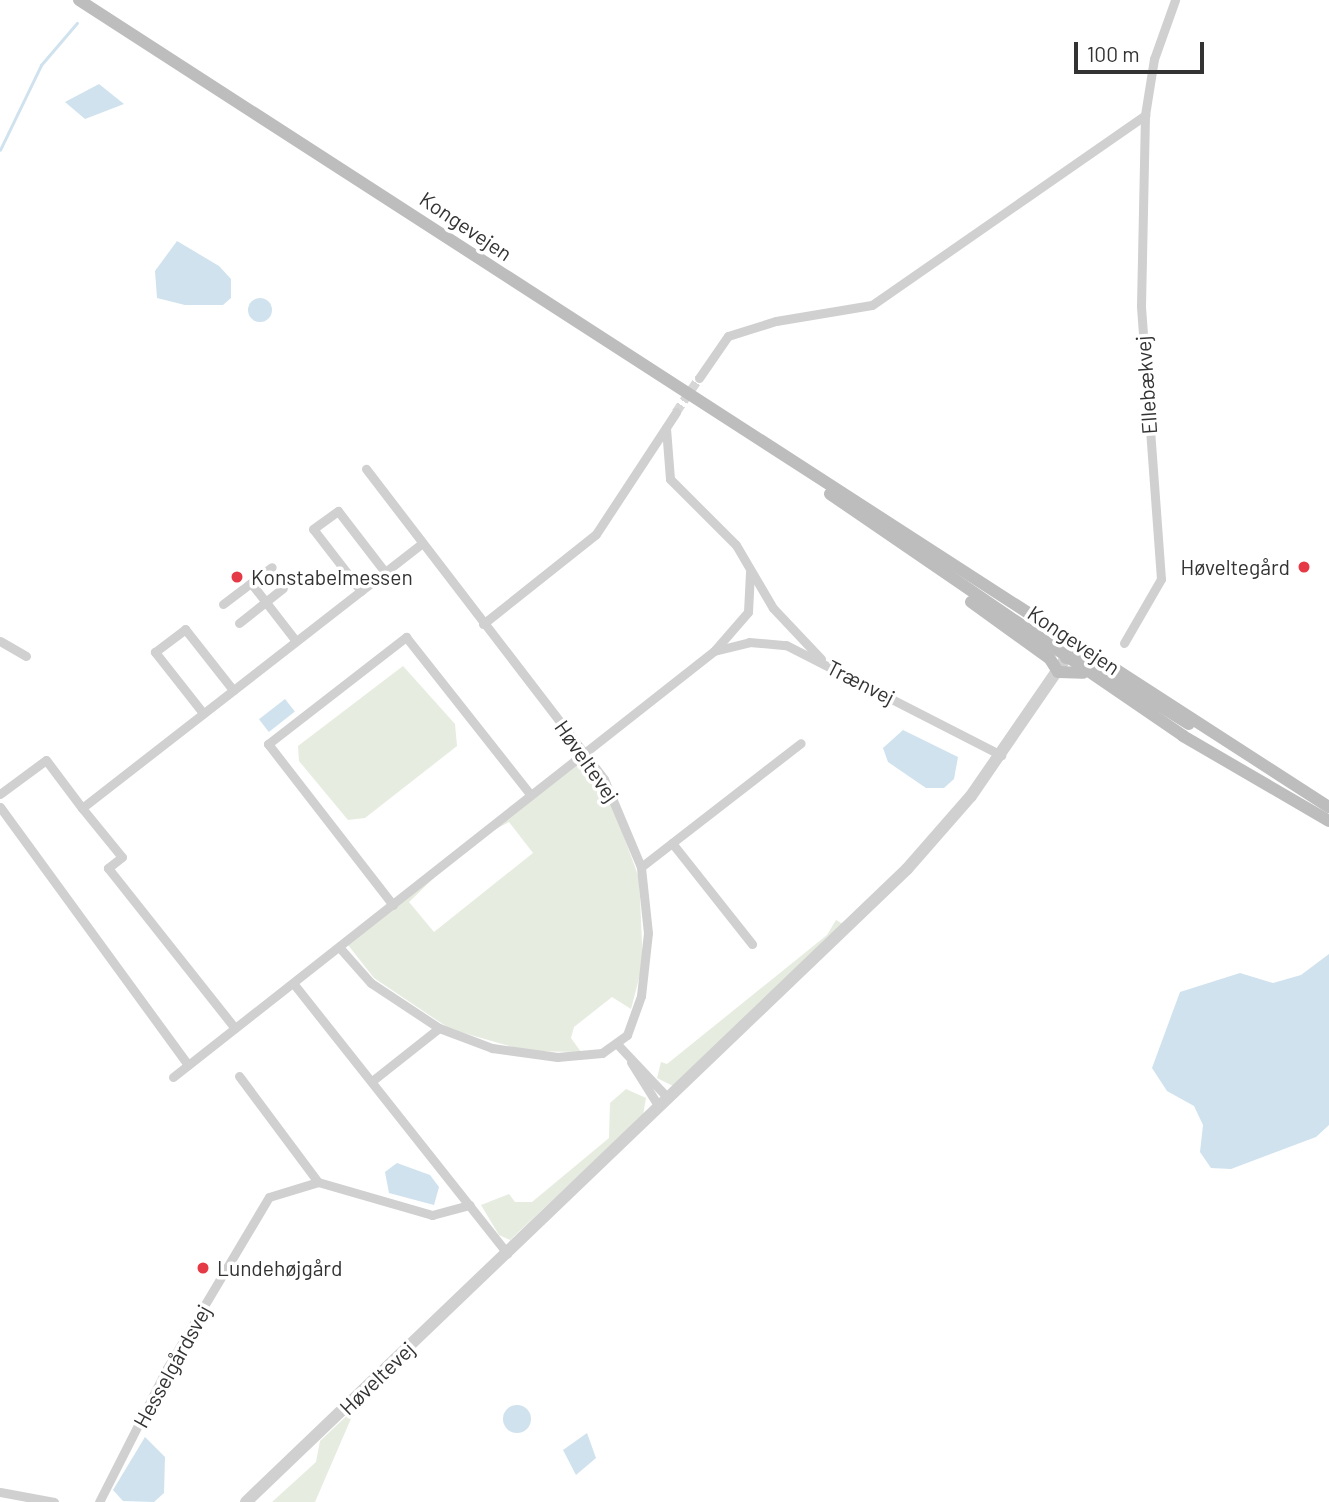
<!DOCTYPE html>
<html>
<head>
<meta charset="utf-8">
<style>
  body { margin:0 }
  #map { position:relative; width:1329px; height:1502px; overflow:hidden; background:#fff; font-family:Barlow,sans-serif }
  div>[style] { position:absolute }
  .green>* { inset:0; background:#e6ecdf }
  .water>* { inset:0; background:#cfe2ee; transform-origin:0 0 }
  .round { border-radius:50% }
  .stream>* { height:2.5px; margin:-1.25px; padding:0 1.25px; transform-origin:1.25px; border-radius:1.25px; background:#cfe2ee }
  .minor-tunnel>* { height:9px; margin-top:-4.5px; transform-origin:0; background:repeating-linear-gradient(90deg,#d6d6d6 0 9px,transparent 0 13.5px) }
  .minor>* { height:9px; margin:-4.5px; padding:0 4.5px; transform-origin:4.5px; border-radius:4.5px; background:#d0d0d0 }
  .tertiary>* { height:12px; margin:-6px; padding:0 6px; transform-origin:6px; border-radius:6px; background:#d0d0d0 }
  .secondary>* { height:12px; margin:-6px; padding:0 6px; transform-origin:6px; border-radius:6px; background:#bdbdbd }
  .dots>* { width:19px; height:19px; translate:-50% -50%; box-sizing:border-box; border:4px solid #fff; border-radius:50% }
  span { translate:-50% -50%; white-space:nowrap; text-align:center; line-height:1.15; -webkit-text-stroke:7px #fff; paint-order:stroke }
  .street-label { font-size:21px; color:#333 }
  .poi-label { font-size:21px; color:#333 }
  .right { translate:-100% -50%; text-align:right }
  .left { translate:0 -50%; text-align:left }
  .scale { position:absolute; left:1074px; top:42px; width:130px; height:32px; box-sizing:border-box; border:4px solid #333; border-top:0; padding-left:9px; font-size:21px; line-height:24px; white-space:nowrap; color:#333; -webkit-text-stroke:5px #fff; paint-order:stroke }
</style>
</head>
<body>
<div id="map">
  <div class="green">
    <div style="clip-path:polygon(403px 666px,455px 724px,457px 746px,365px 818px,348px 820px,299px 761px,298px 746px)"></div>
    <div style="clip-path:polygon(578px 762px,587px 763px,611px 801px,639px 878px,643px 963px,631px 1009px,612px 997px,574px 1027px,571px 1038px,581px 1052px,527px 1051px,450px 1029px,374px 978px,348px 945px,441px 871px,409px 902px,434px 932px,533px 853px,509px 822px,487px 834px)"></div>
    <div style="clip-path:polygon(836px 920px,843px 924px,673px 1086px,657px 1078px,661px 1062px,667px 1064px,827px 935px)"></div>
    <div style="clip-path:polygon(626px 1089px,646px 1098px,643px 1115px,510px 1240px,499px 1235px,481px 1205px,509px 1194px,515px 1202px,532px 1202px,609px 1138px,610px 1103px)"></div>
    <div style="clip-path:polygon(356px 1407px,315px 1502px,272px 1502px,316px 1462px,320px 1441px)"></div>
  </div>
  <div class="water">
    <div style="clip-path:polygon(99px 84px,124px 104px,85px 119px,65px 102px)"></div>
    <div style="clip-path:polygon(177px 241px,219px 266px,231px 279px,231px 298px,223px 305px,185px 305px,157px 298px,155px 271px)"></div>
    <div class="round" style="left:248px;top:298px;width:24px;height:24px"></div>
    <div style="left:285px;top:699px;width:16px;height:33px;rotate:52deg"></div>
    <div style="clip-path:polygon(903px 730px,958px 757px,954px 779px,944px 788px,926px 788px,888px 762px,883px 748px)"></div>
    <div style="clip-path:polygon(1329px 954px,1329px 1125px,1316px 1137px,1231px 1169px,1211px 1168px,1200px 1152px,1203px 1125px,1194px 1106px,1167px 1091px,1152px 1068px,1180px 992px,1240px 973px,1273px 983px,1301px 975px)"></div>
    <div style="clip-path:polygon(397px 1163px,430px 1175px,439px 1187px,434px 1205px,389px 1193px,385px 1172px)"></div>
    <div class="round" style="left:503px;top:1405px;width:28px;height:28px"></div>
    <div style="clip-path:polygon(587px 1433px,596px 1458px,576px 1475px,563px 1450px)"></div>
    <div style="clip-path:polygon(145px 1437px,165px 1457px,164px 1493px,154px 1502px,123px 1501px,113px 1490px)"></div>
  </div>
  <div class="stream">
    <div style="left:0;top:150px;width:94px;rotate:-64.2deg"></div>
    <div style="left:41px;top:65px;width:55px;rotate:-49.4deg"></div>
  </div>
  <div class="minor-tunnel">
    <div style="left:676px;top:412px;width:41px;rotate:-55.9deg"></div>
  </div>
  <div class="minor">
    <div style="left:699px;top:378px;width:51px;rotate:-55.4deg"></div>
    <div style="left:728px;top:336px;width:50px;rotate:-17.4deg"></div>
    <div style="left:776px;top:321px;width:97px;rotate:-9.5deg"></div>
    <div style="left:872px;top:305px;width:333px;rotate:-34.8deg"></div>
    <div style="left:1145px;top:115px;width:57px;rotate:-80.9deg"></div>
    <div style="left:1154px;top:59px;width:63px;rotate:-70.4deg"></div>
    <div style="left:666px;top:428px;width:51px;rotate:85.5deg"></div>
    <div style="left:670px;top:479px;width:93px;rotate:45deg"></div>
    <div style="left:736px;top:545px;width:73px;rotate:59.6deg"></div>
    <div style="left:773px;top:608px;width:70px;rotate:46.7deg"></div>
    <div style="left:251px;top:583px;width:73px;rotate:52.2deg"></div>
    <div style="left:361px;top:591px;width:78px;rotate:-127.7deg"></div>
    <div style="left:313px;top:529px;width:31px;rotate:-36deg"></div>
    <div style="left:338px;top:511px;width:77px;rotate:52.4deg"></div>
    <div style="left:223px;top:604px;width:61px;rotate:-37.1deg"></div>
    <div style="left:239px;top:623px;width:56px;rotate:-38.5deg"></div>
    <div style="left:483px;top:624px;width:144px;rotate:-38.5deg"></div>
    <div style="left:596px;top:534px;width:146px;rotate:-56.7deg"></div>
    <div style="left:0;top:641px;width:30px;rotate:30deg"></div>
    <div style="left:1124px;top:643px;width:74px;rotate:-60deg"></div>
    <div style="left:1161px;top:579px;width:274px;rotate:-94.2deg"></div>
    <div style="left:1141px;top:306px;width:191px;rotate:-88.8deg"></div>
    <div style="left:715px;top:650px;width:50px;rotate:-49deg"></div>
    <div style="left:748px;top:612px;width:40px;rotate:-87.1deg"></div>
    <div style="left:203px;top:713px;width:78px;rotate:-128.2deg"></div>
    <div style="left:155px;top:652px;width:38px;rotate:-37deg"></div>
    <div style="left:185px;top:629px;width:78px;rotate:51.8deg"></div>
    <div style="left:0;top:794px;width:57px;rotate:-36.5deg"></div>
    <div style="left:46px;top:760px;width:60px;rotate:53.1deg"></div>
    <div style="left:82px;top:808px;width:431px;rotate:-37.9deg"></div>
    <div style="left:0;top:807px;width:319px;rotate:53.9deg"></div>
    <div style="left:82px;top:808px;width:63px;rotate:50.8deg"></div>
    <div style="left:122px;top:857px;width:18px;rotate:142deg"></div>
    <div style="left:108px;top:868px;width:204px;rotate:51.6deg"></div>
    <div style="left:672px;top:843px;width:129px;rotate:51.6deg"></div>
    <div style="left:641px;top:867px;width:202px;rotate:-37.8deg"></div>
    <div style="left:393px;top:905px;width:204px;rotate:-127.8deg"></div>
    <div style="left:268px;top:744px;width:175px;rotate:-37.8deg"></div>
    <div style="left:406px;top:637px;width:200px;rotate:51.7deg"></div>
    <div style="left:339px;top:947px;width:48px;rotate:48.4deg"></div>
    <div style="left:371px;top:983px;width:82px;rotate:33.5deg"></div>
    <div style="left:439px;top:1028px;width:57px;rotate:20.7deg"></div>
    <div style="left:492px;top:1048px;width:66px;rotate:7.9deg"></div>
    <div style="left:557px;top:1057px;width:45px;rotate:-5.1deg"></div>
    <div style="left:602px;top:1053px;width:31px;rotate:-36deg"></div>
    <div style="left:627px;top:1035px;width:41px;rotate:-70.3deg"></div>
    <div style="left:641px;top:996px;width:63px;rotate:-83.7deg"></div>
    <div style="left:648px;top:933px;width:66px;rotate:-96.1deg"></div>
    <div style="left:641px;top:867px;width:95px;rotate:-112.8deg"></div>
    <div style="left:604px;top:779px;width:391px;rotate:-127.5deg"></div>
    <div style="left:293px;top:983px;width:345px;rotate:51.6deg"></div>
    <div style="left:618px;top:1045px;width:73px;rotate:46.7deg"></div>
    <div style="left:631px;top:1062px;width:53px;rotate:58.1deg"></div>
    <div style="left:239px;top:1076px;width:132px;rotate:53.3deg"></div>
    <div style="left:173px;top:1077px;width:689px;rotate:-38.22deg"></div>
    <div style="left:714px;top:651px;width:36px;rotate:-14deg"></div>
    <div style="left:749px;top:642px;width:37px;rotate:5deg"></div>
    <div style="left:786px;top:645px;width:242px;rotate:27.1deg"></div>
    <div style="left:372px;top:1081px;width:85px;rotate:-38.3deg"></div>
    <div style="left:0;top:1492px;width:55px;rotate:10.5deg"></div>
    <div style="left:99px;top:1502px;width:150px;rotate:-63.1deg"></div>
    <div style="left:167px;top:1368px;width:199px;rotate:-59.2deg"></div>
    <div style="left:269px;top:1197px;width:51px;rotate:-17deg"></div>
    <div style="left:318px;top:1182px;width:119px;rotate:16.1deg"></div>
    <div style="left:432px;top:1215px;width:39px;rotate:-15deg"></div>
  </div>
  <div class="tertiary">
    <div style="left:246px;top:1502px;width:915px;rotate:-43.76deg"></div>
    <div style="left:907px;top:869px;width:97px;rotate:-48.8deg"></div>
    <div style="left:971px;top:796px;width:168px;rotate:-55.5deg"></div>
  </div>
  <div class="secondary">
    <div style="left:79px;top:0;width:1488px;rotate:32.85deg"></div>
    <div style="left:830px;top:494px;width:428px;rotate:34.4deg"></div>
    <div style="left:1183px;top:736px;width:169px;rotate:30.2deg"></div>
    <div style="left:971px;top:602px;width:97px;rotate:35.8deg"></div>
    <div style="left:1050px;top:659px;width:15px;rotate:58deg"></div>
    <div style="left:1058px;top:672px;width:25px;rotate:2deg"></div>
    <div style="left:1066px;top:658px;width:16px;rotate:-4deg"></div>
    <div style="left:1082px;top:657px;width:126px;rotate:32.1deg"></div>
  </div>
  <div class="dots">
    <div style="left:1304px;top:567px;background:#e63946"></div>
    <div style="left:237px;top:577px;background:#e63946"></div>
    <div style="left:203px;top:1268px;background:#e63946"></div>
  </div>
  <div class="street-label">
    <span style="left:466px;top:226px;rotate:34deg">Kongevejen</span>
    <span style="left:1146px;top:385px;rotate:-94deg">Ellebækvej</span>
    <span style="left:1074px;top:640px;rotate:34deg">Kongevejen</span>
    <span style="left:861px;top:682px;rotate:27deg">Trænvej</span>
    <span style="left:587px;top:761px;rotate:55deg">Høveltevej</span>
    <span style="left:172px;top:1366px;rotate:-61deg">Hesselgårdsvej</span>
    <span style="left:377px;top:1378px;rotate:-44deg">Høveltevej</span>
  </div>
  <div class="poi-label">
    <span class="right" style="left:1290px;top:567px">Høveltegård</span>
    <span class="left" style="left:251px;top:577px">Konstabelmessen</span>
    <span class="left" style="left:217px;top:1268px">Lundehøjgård</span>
  </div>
  <div class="scale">100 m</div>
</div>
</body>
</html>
